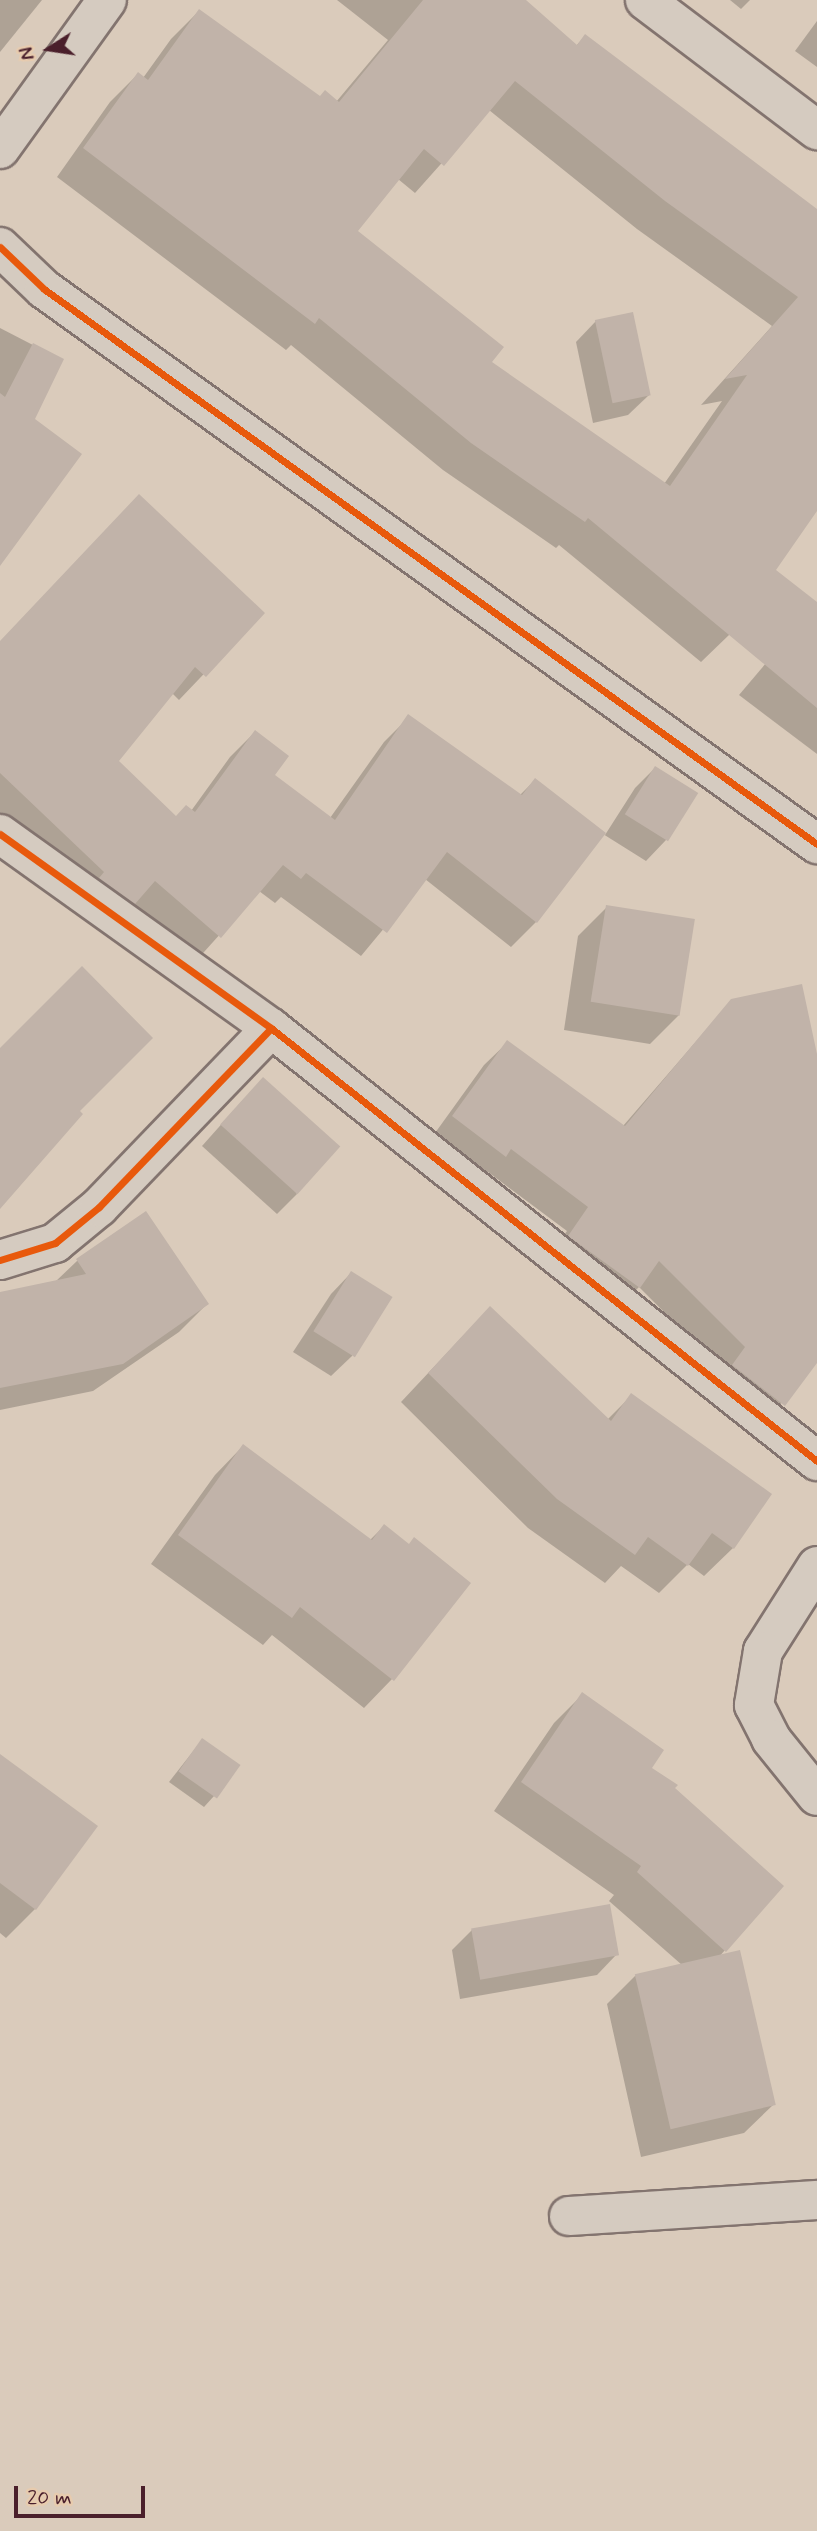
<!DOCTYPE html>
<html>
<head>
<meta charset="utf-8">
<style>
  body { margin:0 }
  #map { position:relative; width:817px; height:2531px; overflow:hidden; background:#dacbbb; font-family:Mynerve,sans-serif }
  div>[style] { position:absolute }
  .shadow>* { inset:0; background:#0003 }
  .building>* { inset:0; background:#c1b3a9; transform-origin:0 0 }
  .roads { filter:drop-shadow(2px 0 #83746f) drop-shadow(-2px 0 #83746f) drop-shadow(0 2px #83746f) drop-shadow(0 -2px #83746f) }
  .street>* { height:38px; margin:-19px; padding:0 19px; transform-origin:19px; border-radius:19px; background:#d5cbc0 }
  .cycleway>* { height:7px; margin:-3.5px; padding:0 3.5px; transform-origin:3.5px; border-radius:3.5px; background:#e8590c }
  span { translate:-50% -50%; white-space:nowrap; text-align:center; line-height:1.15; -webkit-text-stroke:5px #e7cbae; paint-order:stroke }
  .north { position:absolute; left:14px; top:14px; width:70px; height:70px; -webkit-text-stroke:5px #e7cbae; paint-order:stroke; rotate:258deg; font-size:19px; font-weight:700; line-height:28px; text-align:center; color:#4a1f2b }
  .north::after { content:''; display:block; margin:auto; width:24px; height:32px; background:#4a1f2b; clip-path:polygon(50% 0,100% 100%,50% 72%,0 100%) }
  .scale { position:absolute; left:14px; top:2486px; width:131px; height:32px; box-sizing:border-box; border:4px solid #4a1f2b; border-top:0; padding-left:9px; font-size:21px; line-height:24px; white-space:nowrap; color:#4a1f2b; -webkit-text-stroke:5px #e7cbae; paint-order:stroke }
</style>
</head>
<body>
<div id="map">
  <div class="shadow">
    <div style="clip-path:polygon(0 0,42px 0,0 52px)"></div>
    <div style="clip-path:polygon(evenodd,337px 0,523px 0,576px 46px,585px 36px,817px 214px,817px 508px,729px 635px,701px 662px,559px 545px,556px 548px,443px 470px,291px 345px,286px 350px,57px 177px,110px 102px,138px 74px,143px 78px,171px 39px,199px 11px,320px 98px,336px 102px,388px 40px,337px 0,489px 110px,637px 229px,772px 326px,701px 405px,722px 401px,664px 484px,489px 362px,356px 232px,398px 179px,415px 193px,489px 110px)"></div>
    <div style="clip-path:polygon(730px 0,750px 0,741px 9px)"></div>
    <div style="clip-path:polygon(817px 21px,817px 67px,795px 51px)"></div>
    <div style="clip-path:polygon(596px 321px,649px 395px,628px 415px,593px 423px,576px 342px)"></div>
    <div style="clip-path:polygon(0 328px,62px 360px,33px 420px,0 557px)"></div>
    <div style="clip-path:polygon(817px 603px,817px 754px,739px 695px)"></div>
    <div style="clip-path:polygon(262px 613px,179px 700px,172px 693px,116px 761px,175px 818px,191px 811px,230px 757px,255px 732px,273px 776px,330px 818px,384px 742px,409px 717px,519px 796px,535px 780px,605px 835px,635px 788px,655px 768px,696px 793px,666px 840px,646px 861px,603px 834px,536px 922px,511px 947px,425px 879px,361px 956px,281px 897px,275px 903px,259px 891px,195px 962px,0 822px,0 642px)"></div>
    <div style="clip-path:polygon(607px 907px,679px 1015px,650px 1044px,564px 1030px,578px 936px)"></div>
    <div style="clip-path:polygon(732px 1000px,817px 1062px,817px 1360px,761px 1428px,723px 1371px,639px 1287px,616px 1310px,546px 1259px,567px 1231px,488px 1172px,482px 1179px,430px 1140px,484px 1065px,508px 1042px,623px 1126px)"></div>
    <div style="clip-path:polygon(243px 1100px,297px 1194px,277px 1214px,202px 1146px)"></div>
    <div style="clip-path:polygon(145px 1214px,207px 1304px,179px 1332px,93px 1391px,0 1410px,0 1293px,55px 1282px,77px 1261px)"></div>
    <div style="clip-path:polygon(351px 1273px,352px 1356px,331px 1376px,293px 1352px,331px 1294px)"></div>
    <div style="clip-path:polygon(462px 1337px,607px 1420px,631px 1396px,733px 1548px,704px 1576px,688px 1564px,659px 1593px,621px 1566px,605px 1583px,528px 1528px,401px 1402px)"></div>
    <div style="clip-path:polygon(243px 1446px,370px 1540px,384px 1526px,392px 1679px,364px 1708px,272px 1635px,263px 1645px,151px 1564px,215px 1475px)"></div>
    <div style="clip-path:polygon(582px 1695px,650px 1768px,725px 1950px,719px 1957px,773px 2105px,744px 2133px,641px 2157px,607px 2004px,635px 1976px,682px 1965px,609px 1901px,614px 1895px,494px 1811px,554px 1723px)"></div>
    <div style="clip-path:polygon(202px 1740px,214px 1796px,204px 1807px,169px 1782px)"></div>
    <div style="clip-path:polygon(0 1770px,95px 1827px,35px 1909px,6px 1938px,0 1933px)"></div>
    <div style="clip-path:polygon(472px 1930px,617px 1954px,597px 1975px,460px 1999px,452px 1950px)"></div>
  </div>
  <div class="building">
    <div style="clip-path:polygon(evenodd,423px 0,526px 0,577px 45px,585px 34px,817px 209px,817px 511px,776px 570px,817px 602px,817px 708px,588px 518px,585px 522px,471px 443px,319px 318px,315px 324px,83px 148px,138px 72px,148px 80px,199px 9px,320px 96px,325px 90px,339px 102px,423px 0,515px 81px,665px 201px,798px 297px,725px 379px,747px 375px,670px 486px,492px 362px,504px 347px,358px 231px,424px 149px,444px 166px,515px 81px)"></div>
    <div style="left:633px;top:312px;width:85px;height:39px;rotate:78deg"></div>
    <div style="clip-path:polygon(33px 343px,64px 359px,35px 419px,82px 454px,0 566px,0 393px,5px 397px)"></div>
    <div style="clip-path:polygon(139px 494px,265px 613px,206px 677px,195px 667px,119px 761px,176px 816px,186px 805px,195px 812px,255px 730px,289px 756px,275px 775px,335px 820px,408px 714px,522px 795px,535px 778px,606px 833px,537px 923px,447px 852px,387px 933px,306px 873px,301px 879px,283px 865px,221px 938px,155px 881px,135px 904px,99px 878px,104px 872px,0 773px,0 641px)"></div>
    <div style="left:655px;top:766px;width:51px;height:57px;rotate:32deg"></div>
    <div style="left:606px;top:905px;width:90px;height:98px;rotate:9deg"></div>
    <div style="clip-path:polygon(82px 966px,153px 1038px,80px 1111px,83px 1114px,0 1209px,0 1048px)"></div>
    <div style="clip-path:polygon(802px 984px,817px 1054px,817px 1363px,785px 1406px,732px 1365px,745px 1347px,659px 1261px,640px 1288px,568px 1236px,588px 1207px,511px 1149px,506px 1157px,452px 1116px,507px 1040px,625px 1126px,731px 999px)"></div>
    <div style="left:263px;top:1077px;width:104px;height:64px;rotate:42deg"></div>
    <div style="clip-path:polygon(146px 1211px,209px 1304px,123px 1364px,0 1388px,0 1292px,86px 1274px,76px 1259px)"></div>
    <div style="left:351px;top:1271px;width:49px;height:71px;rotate:32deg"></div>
    <div style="clip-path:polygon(490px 1306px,611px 1421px,631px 1393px,772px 1494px,734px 1549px,712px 1533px,688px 1566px,648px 1537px,635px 1555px,557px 1499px,428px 1373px)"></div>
    <div style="clip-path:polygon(243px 1444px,372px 1540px,384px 1524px,409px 1544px,414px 1537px,471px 1583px,394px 1681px,300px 1607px,292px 1618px,178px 1535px)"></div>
    <div style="clip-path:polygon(582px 1692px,664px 1750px,652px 1768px,678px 1785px,675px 1788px,784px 1886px,726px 1952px,637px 1872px,641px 1866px,521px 1782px)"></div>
    <div style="left:202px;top:1738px;width:47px;height:41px;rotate:35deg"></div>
    <div style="clip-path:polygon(0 1754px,98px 1826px,36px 1910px,0 1883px)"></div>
    <div style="left:610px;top:1904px;width:52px;height:141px;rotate:80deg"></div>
    <div style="left:740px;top:1950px;width:159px;height:108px;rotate:77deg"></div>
  </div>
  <div class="roads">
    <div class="street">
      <div style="left:645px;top:0;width:216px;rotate:37.1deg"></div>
      <div style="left:0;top:149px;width:183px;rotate:-54.3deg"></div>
      <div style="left:0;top:247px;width:61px;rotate:43.7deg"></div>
      <div style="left:44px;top:289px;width:952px;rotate:35.68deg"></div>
      <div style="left:0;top:834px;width:333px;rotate:35.6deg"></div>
      <div style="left:271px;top:1028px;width:697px;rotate:38.42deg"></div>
      <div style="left:0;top:1260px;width:58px;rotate:-17.2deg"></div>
      <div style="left:55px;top:1243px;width:57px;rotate:-39.3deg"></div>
      <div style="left:99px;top:1207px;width:248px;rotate:-46.1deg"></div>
      <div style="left:817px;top:1566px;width:101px;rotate:122.4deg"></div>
      <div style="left:763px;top:1651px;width:55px;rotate:99.5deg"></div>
      <div style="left:754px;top:1705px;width:38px;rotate:63deg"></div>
      <div style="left:771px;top:1739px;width:73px;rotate:51.1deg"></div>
      <div style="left:569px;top:2216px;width:249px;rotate:-3.7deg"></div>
    </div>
  </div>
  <div class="cycleway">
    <div style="left:0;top:247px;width:61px;rotate:43.7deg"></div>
    <div style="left:44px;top:289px;width:952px;rotate:35.68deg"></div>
    <div style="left:0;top:834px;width:333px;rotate:35.6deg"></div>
    <div style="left:271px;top:1028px;width:697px;rotate:38.42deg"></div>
    <div style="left:0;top:1260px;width:58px;rotate:-17.2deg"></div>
    <div style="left:55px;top:1243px;width:57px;rotate:-39.3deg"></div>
    <div style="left:99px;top:1207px;width:248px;rotate:-46.1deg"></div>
  </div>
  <div class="north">N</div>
  <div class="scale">20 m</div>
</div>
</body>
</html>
